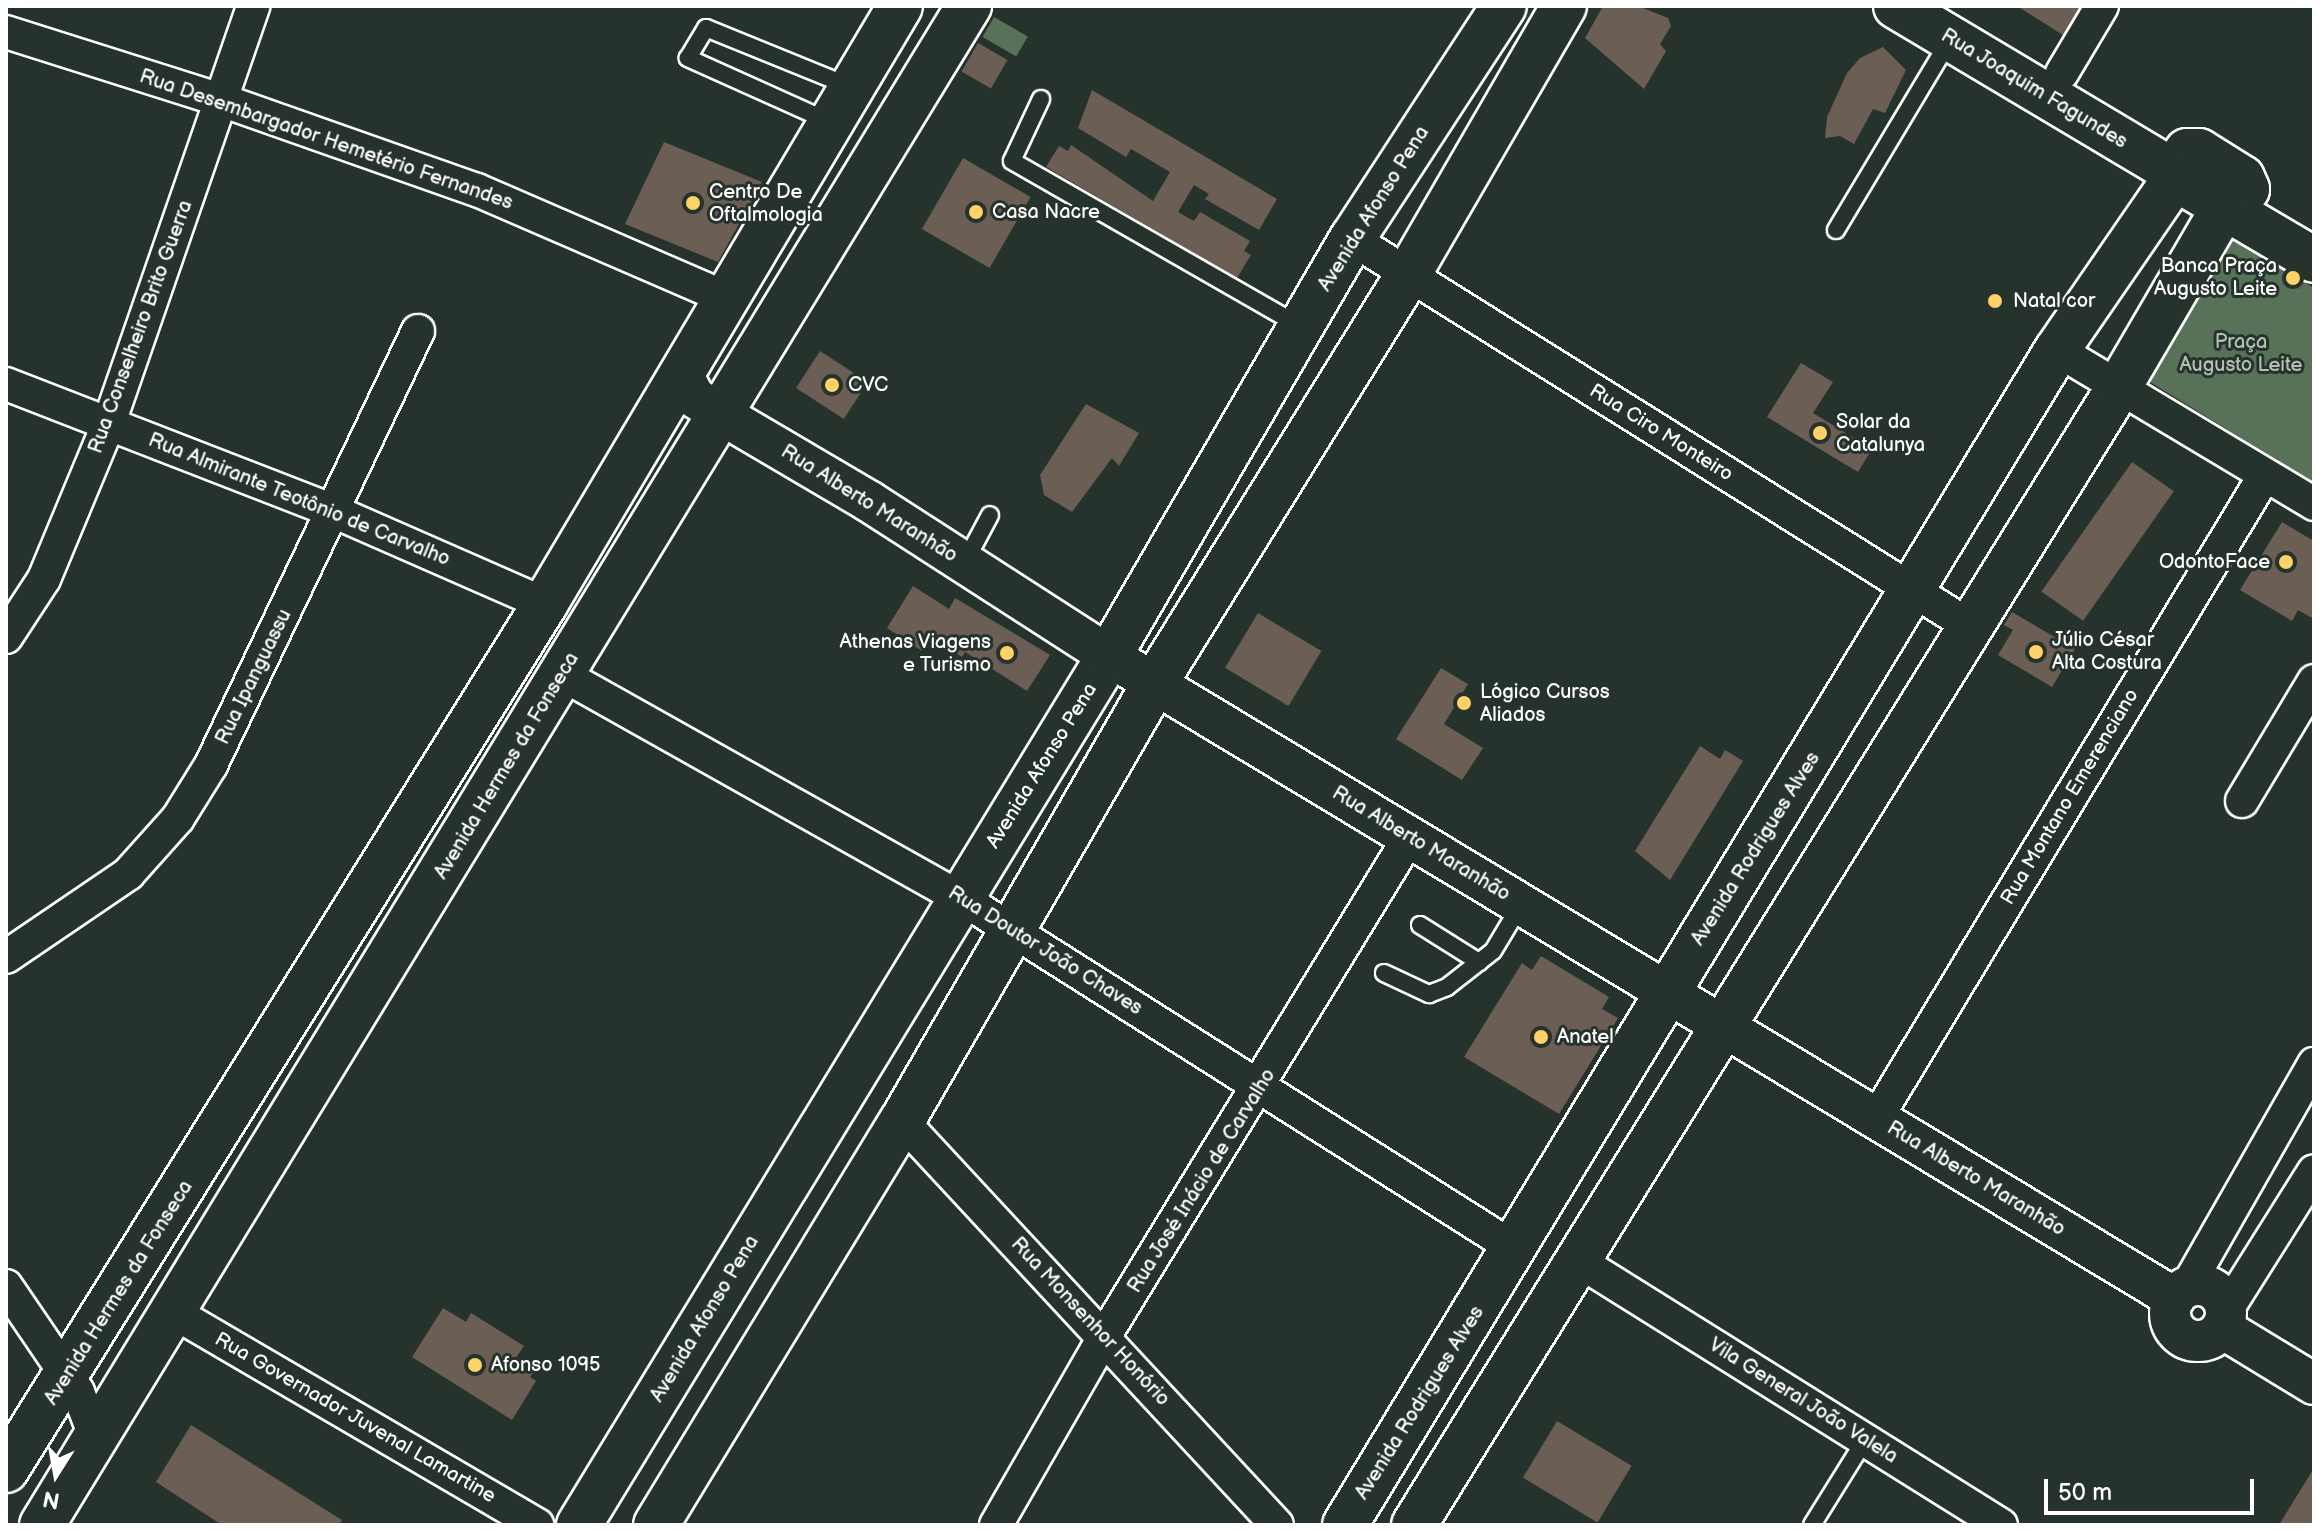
<!DOCTYPE html>
<html>
<head>
<meta charset="utf-8">
<style>
  body { margin:0 }
  #map { position:relative; width:2320px; height:1531px; overflow:hidden; background:#26332d; font-family:"Balsamiq Sans",sans-serif }
  div>[style] { position:absolute }
  .green>* { inset:0; background:#577259; transform-origin:0 0 }
  .building>* { inset:0; background:#6a5e55; transform-origin:0 0 }
  .roads { filter:drop-shadow(2px 0 #fff) drop-shadow(-2px 0 #fff) drop-shadow(0 2px #fff) drop-shadow(0 -2px #fff) }
  .service>* { height:16px; margin:-8px; padding:0 8px; transform-origin:8px; border-radius:8px; background:#26332d }
  .minor>* { height:32px; margin:-16px; padding:0 16px; transform-origin:16px; border-radius:16px; background:#26332d }
  .tertiary>* { height:40px; margin:-20px; padding:0 20px; transform-origin:20px; border-radius:20px; background:#26332d }
  .tertiary>.ring { margin:-20px; padding:0; box-sizing:content-box; background:none; border:40px solid #26332d; border-radius:50% }
  .secondary>* { height:44px; margin:-22px; padding:0 22px; transform-origin:22px; border-radius:22px; background:#26332d }
  .primary>* { height:44px; margin:-22px; padding:0 22px; transform-origin:22px; border-radius:22px; background:#26332d }
  .dots>* { width:22px; height:22px; translate:-50% -50%; box-sizing:border-box; border:4px solid #26332d; border-radius:50% }
  span { translate:-50% -50%; white-space:nowrap; text-align:center; line-height:1.15; -webkit-text-stroke:6px #26332d; paint-order:stroke }
  .street-label { font-size:20px; color:#fff }
  .poi-label { font-size:20px; color:#fff }
  .left { translate:0 -50%; text-align:left }
  .right { translate:-100% -50%; text-align:right }
  .park-label { font-size:20px; color:#b3c0b4 }
  .frame { position:absolute; inset:0; border:8px solid #fff; pointer-events:none }
  .north { position:absolute; left:16px; top:1435px; width:80px; height:80px; -webkit-text-stroke:6px #26332d; paint-order:stroke; rotate:191deg; font-size:22px; font-weight:700; line-height:32px; text-align:center; color:#fff }
  .north::after { content:''; display:block; margin:auto; width:28px; height:36px; background:#fff; clip-path:polygon(50% 0,100% 100%,50% 72%,0 100%) }
  .scale { position:absolute; left:2044px; top:1479px; width:210px; height:36px; box-sizing:border-box; border:4px solid #fff; border-top:0; padding-left:10px; font-size:24px; line-height:28px; white-space:nowrap; color:#fff; -webkit-text-stroke:6px #26332d; paint-order:stroke }
</style>
</head>
<body>
<div id="map">
  <div class="green">
    <div style="left:994px;top:17px;width:39px;height:23px;rotate:30deg"></div>
    <div style="clip-path:polygon(2230px 237px,2314px 288px,2314px 483px,2142px 377px)"></div>
  </div>
  <div class="building">
    <div style="clip-path:polygon(1603px 6px,1638px 6px,1668px 18px,1671px 26px,1660px 44px,1666px 51px,1644px 89px,1585px 38px)"></div>
    <div style="clip-path:polygon(2017px 6px,2083px 6px,2066px 37px)"></div>
    <div style="left:978px;top:43px;width:34px;height:33px;rotate:30deg"></div>
    <div style="clip-path:polygon(1883px 47px,1906px 70px,1885px 113px,1873px 109px,1854px 144px,1840px 136px,1825px 138px,1827px 117px,1847px 73px,1860px 58px)"></div>
    <div style="clip-path:polygon(1092px 90px,1277px 199px,1259px 230px,1205px 199px,1209px 194px,1194px 185px,1178px 212px,1194px 221px,1200px 212px,1250px 241px,1244px 251px,1251px 255px,1237px 278px,1046px 167px,1059px 146px,1068px 151px,1071px 145px,1153px 201px,1170px 172px,1131px 149px,1126px 157px,1078px 128px)"></div>
    <div style="clip-path:polygon(664px 142px,762px 182px,718px 262px,625px 224px)"></div>
    <div style="left:963px;top:158px;width:78px;height:82px;rotate:30deg"></div>
    <div style="left:2290px;top:274px;width:17px;height:9px;rotate:28deg"></div>
    <div style="left:820px;top:351px;width:57px;height:44px;rotate:33deg"></div>
    <div style="clip-path:polygon(1801px 363px,1833px 382px,1813px 413px,1872px 449px,1858px 472px,1767px 417px)"></div>
    <div style="clip-path:polygon(1086px 404px,1139px 433px,1119px 466px,1112px 458px,1072px 512px,1044px 495px,1040px 475px)"></div>
    <div style="left:2132px;top:462px;width:51px;height:158px;rotate:35deg"></div>
    <div style="clip-path:polygon(2282px 522px,2314px 541px,2314px 619px,2298px 610px,2292px 621px,2240px 590px)"></div>
    <div style="clip-path:polygon(913px 586px,949px 609px,955px 598px,1050px 655px,1027px 691px,965px 652px,962px 657px,931px 637px,922px 651px,887px 628px)"></div>
    <div style="clip-path:polygon(2012px 612px,2075px 649px,2052px 687px,1998px 655px,2013px 630px,2004px 625px)"></div>
    <div style="left:1258px;top:613px;width:74px;height:64px;rotate:31deg"></div>
    <div style="clip-path:polygon(1441px 668px,1468px 684px,1444px 724px,1483px 748px,1462px 780px,1396px 739px)"></div>
    <div style="clip-path:polygon(1700px 746px,1720px 759px,1725px 750px,1743px 761px,1670px 880px,1635px 851px)"></div>
    <div style="clip-path:polygon(1541px 956px,1609px 997px,1602px 1009px,1618px 1018px,1559px 1114px,1464px 1057px,1522px 963px,1532px 970px)"></div>
    <div style="clip-path:polygon(443px 1308px,466px 1322px,471px 1313px,524px 1346px,515px 1359px,534px 1371px,530px 1377px,536px 1381px,512px 1420px,412px 1357px)"></div>
    <div style="left:1557px;top:1421px;width:87px;height:66px;rotate:31deg"></div>
    <div style="clip-path:polygon(191px 1425px,342px 1520px,339px 1525px,222px 1525px,156px 1482px)"></div>
    <div style="clip-path:polygon(2314px 1468px,2314px 1525px,2279px 1525px)"></div>
  </div>
  <div class="roads">
    <div class="service">
      <div style="left:1041px;top:99px;width:68px;rotate:115.1deg"></div>
      <div style="left:1012px;top:161px;width:332px;rotate:29.8deg"></div>
      <div style="left:828px;top:121px;width:154px;rotate:-155.8deg"></div>
      <div style="left:688px;top:58px;width:35px;rotate:-59deg"></div>
      <div style="left:706px;top:28px;width:157px;rotate:22.1deg"></div>
      <div style="left:1836px;top:230px;width:220px;rotate:-59.1deg"></div>
      <div style="left:965px;top:562px;width:53px;rotate:-62deg"></div>
      <div style="left:1420px;top:925px;width:70px;rotate:32.1deg"></div>
      <div style="left:1384px;top:973px;width:50px;rotate:25deg"></div>
      <div style="left:1429px;top:994px;width:19px;rotate:-21deg"></div>
      <div style="left:1447px;top:987px;width:58px;rotate:-38deg"></div>
      <div style="left:1493px;top:951px;width:52px;rotate:-59deg"></div>
      <div style="left:1812px;top:1525px;width:100px;rotate:-58.1deg"></div>
    </div>
    <div class="minor">
      <div style="left:6px;top:32px;width:225px;rotate:17.6deg"></div>
      <div style="left:221px;top:100px;width:271px;rotate:19.4deg"></div>
      <div style="left:477px;top:190px;width:275px;rotate:23.4deg"></div>
      <div style="left:2062px;top:73px;width:78px;rotate:-59.2deg"></div>
      <div style="left:1352px;top:239px;width:729px;rotate:32.06deg"></div>
      <div style="left:2057px;top:350px;width:300px;rotate:30.9deg"></div>
      <div style="left:6px;top:384px;width:351px;rotate:21.2deg"></div>
      <div style="left:333px;top:511px;width:232px;rotate:23.7deg"></div>
      <div style="left:6px;top:637px;width:69px;rotate:-56.8deg"></div>
      <div style="left:44px;top:579px;width:169px;rotate:-67.4deg"></div>
      <div style="left:109px;top:423px;width:441px;rotate:-70.9deg"></div>
      <div style="left:563px;top:675px;width:456px;rotate:29.3deg"></div>
      <div style="left:961px;top:898px;width:654px;rotate:32.33deg"></div>
      <div style="left:2242px;top:801px;width:140px;rotate:-59deg"></div>
      <div style="left:6px;top:957px;width:148px;rotate:-34.2deg"></div>
      <div style="left:128px;top:874px;width:75px;rotate:-48.2deg"></div>
      <div style="left:178px;top:818px;width:62px;rotate:-58.1deg"></div>
      <div style="left:211px;top:765px;width:481px;rotate:-64.5deg"></div>
      <div style="left:1876px;top:1119px;width:752px;rotate:-58.87deg"></div>
      <div style="left:902px;top:1121px;width:551px;rotate:47.13deg"></div>
      <div style="left:1577px;top:1260px;width:500px;rotate:32.01deg"></div>
      <div style="left:6px;top:1286px;width:128px;rotate:55.8deg"></div>
      <div style="left:78px;top:1392px;width:47px;rotate:68.9deg"></div>
      <div style="left:2187px;top:1287px;width:257px;rotate:-60.3deg"></div>
      <div style="left:2226px;top:1311px;width:165px;rotate:-57.8deg"></div>
      <div style="left:173px;top:1312px;width:422px;rotate:30.3deg"></div>
      <div style="left:996px;top:1525px;width:217px;rotate:-60.1deg"></div>
      <div style="left:1104px;top:1337px;width:585px;rotate:-58.57deg"></div>
    </div>
    <div class="tertiary">
      <div style="left:682px;top:374px;width:26px;rotate:62deg"></div>
      <div style="left:694px;top:397px;width:30px;rotate:33deg"></div>
      <div style="left:719px;top:413px;width:175px;rotate:30.5deg"></div>
      <div style="left:870px;top:502px;width:284px;rotate:32.8deg"></div>
      <div style="left:1109px;top:656px;width:1244px;rotate:31.08deg"></div>
      <div class="ring" style="left:2170px;top:1285px;width:16px;height:16px"></div>
      <div style="left:2222px;top:1328px;width:108px;rotate:31.3deg"></div>
    </div>
    <div class="secondary">
      <div style="left:1896px;top:6px;width:322px;rotate:30.8deg"></div>
      <div style="left:2233px;top:210px;width:25px;rotate:-56deg"></div>
      <div style="left:2247px;top:189px;width:12px;rotate:-114deg"></div>
      <div style="left:2242px;top:178px;width:51px;rotate:-147.9deg"></div>
      <div style="left:2199px;top:151px;width:12px;rotate:180deg"></div>
      <div style="left:2187px;top:151px;width:24px;rotate:125deg"></div>
      <div style="left:2173px;top:171px;width:7px;rotate:74deg"></div>
      <div style="left:2175px;top:178px;width:161px;rotate:30.5deg"></div>
      <div style="left:579px;top:1525px;width:1018px;rotate:-58.62deg"></div>
      <div style="left:1109px;top:656px;width:483px;rotate:-59.8deg"></div>
      <div style="left:1352px;top:239px;width:278px;rotate:-56.9deg"></div>
      <div style="left:656px;top:1525px;width:473px;rotate:-58.7deg"></div>
      <div style="left:902px;top:1121px;width:506px;rotate:-59.99deg"></div>
      <div style="left:1155px;top:683px;width:480px;rotate:-58.2deg"></div>
      <div style="left:1408px;top:275px;width:311px;rotate:-59.9deg"></div>
      <div style="left:1345px;top:1525px;width:1374px;rotate:-58.79deg"></div>
      <div style="left:2057px;top:350px;width:209px;rotate:-55.5deg"></div>
      <div style="left:1414px;top:1525px;width:1339px;rotate:-58.22deg"></div>
      <div style="left:2119px;top:387px;width:206px;rotate:-59.7deg"></div>
    </div>
    <div class="primary">
      <div style="left:6px;top:1470px;width:1020px;rotate:-58.1deg"></div>
      <div style="left:545px;top:604px;width:695px;rotate:-59.3deg"></div>
      <div style="left:42px;top:1525px;width:1780px;rotate:-58.61deg"></div>
    </div>
  </div>
  <div class="dots">
    <div style="left:693px;top:203px;background:#ffd166"></div>
    <div style="left:976px;top:212px;background:#ffd166"></div>
    <div style="left:2293px;top:278px;background:#ffd166"></div>
    <div style="left:1995px;top:301px;background:#ffd166"></div>
    <div style="left:832px;top:385px;background:#ffd166"></div>
    <div style="left:1820px;top:433px;background:#ffd166"></div>
    <div style="left:2286px;top:562px;background:#ffd166"></div>
    <div style="left:2036px;top:652px;background:#ffd166"></div>
    <div style="left:1007px;top:653px;background:#ffd166"></div>
    <div style="left:1464px;top:703px;background:#ffd166"></div>
    <div style="left:1541px;top:1037px;background:#ffd166"></div>
    <div style="left:475px;top:1365px;background:#ffd166"></div>
  </div>
  <div class="street-label">
    <span style="left:2034px;top:89px;rotate:31deg">Rua Joaquim Fagundes</span>
    <span style="left:326px;top:140px;rotate:19deg">Rua Desembargador Hemetério Fernandes</span>
    <span style="left:1374px;top:209px;rotate:-58deg">Avenida Afonso Pena</span>
    <span style="left:141px;top:327px;rotate:-70deg">Rua Conselheiro Brito Guerra</span>
    <span style="left:1661px;top:433px;rotate:32deg">Rua Ciro Monteiro</span>
    <span style="left:299px;top:500px;rotate:22deg">Rua Almirante Teotônio de Carvalho</span>
    <span style="left:869px;top:504px;rotate:32deg">Rua Alberto Maranhão</span>
    <span style="left:254px;top:677px;rotate:-64deg">Rua Ipanguassu</span>
    <span style="left:507px;top:766px;rotate:-59deg">Avenida Hermes da Fonseca</span>
    <span style="left:1042px;top:766px;rotate:-58deg">Avenida Afonso Pena</span>
    <span style="left:2070px;top:797px;rotate:-59deg">Rua Montano Emerenciano</span>
    <span style="left:1421px;top:844px;rotate:31deg">Rua Alberto Maranhão</span>
    <span style="left:1756px;top:849px;rotate:-58deg">Avenida Rodrigues Alves</span>
    <span style="left:1045px;top:951px;rotate:32deg">Rua Doutor João Chaves</span>
    <span style="left:1976px;top:1179px;rotate:31deg">Rua Alberto Maranhão</span>
    <span style="left:1202px;top:1181px;rotate:-58deg">Rua José Inácio de Carvalho</span>
    <span style="left:119px;top:1293px;rotate:-58deg">Avenida Hermes da Fonseca</span>
    <span style="left:705px;top:1319px;rotate:-59deg">Avenida Afonso Pena</span>
    <span style="left:1090px;top:1322px;rotate:47deg">Rua Monsenhor Honório</span>
    <span style="left:1803px;top:1401px;rotate:32deg">Vila General João Valela</span>
    <span style="left:1420px;top:1403px;rotate:-58deg">Avenida Rodrigues Alves</span>
    <span style="left:355px;top:1418px;rotate:30deg">Rua Governador Juvenal Lamartine</span>
  </div>
  <div class="poi-label">
    <span class="left" style="left:709px;top:204px">Centro De<br>Oftalmologia</span>
    <span class="left" style="left:992px;top:212px">Casa Nacre</span>
    <span class="right" style="left:2277px;top:278px">Banca Praça<br>Augusto Leite</span>
    <span class="left" style="left:2013px;top:301px">Natal cor</span>
    <span class="left" style="left:848px;top:385px">CVC</span>
    <span class="left" style="left:1836px;top:434px">Solar da<br>Catalunya</span>
    <span class="right" style="left:2270px;top:562px">OdontoFace</span>
    <span class="left" style="left:2052px;top:652px">Júlio César<br>Alta Costura</span>
    <span class="right" style="left:991px;top:654px">Athenas Viagens<br>e Turismo</span>
    <span class="left" style="left:1480px;top:704px">Lógico Cursos<br>Aliados</span>
    <span class="left" style="left:1557px;top:1037px">Anatel</span>
    <span class="left" style="left:491px;top:1365px">Afonso 1095</span>
  </div>
  <div class="park-label">
    <span style="left:2241px;top:354px">Praça<br>Augusto Leite</span>
  </div>
  <div class="frame"></div>
  <div class="north">N</div>
  <div class="scale">50 m</div>
</div>
</body>
</html>
